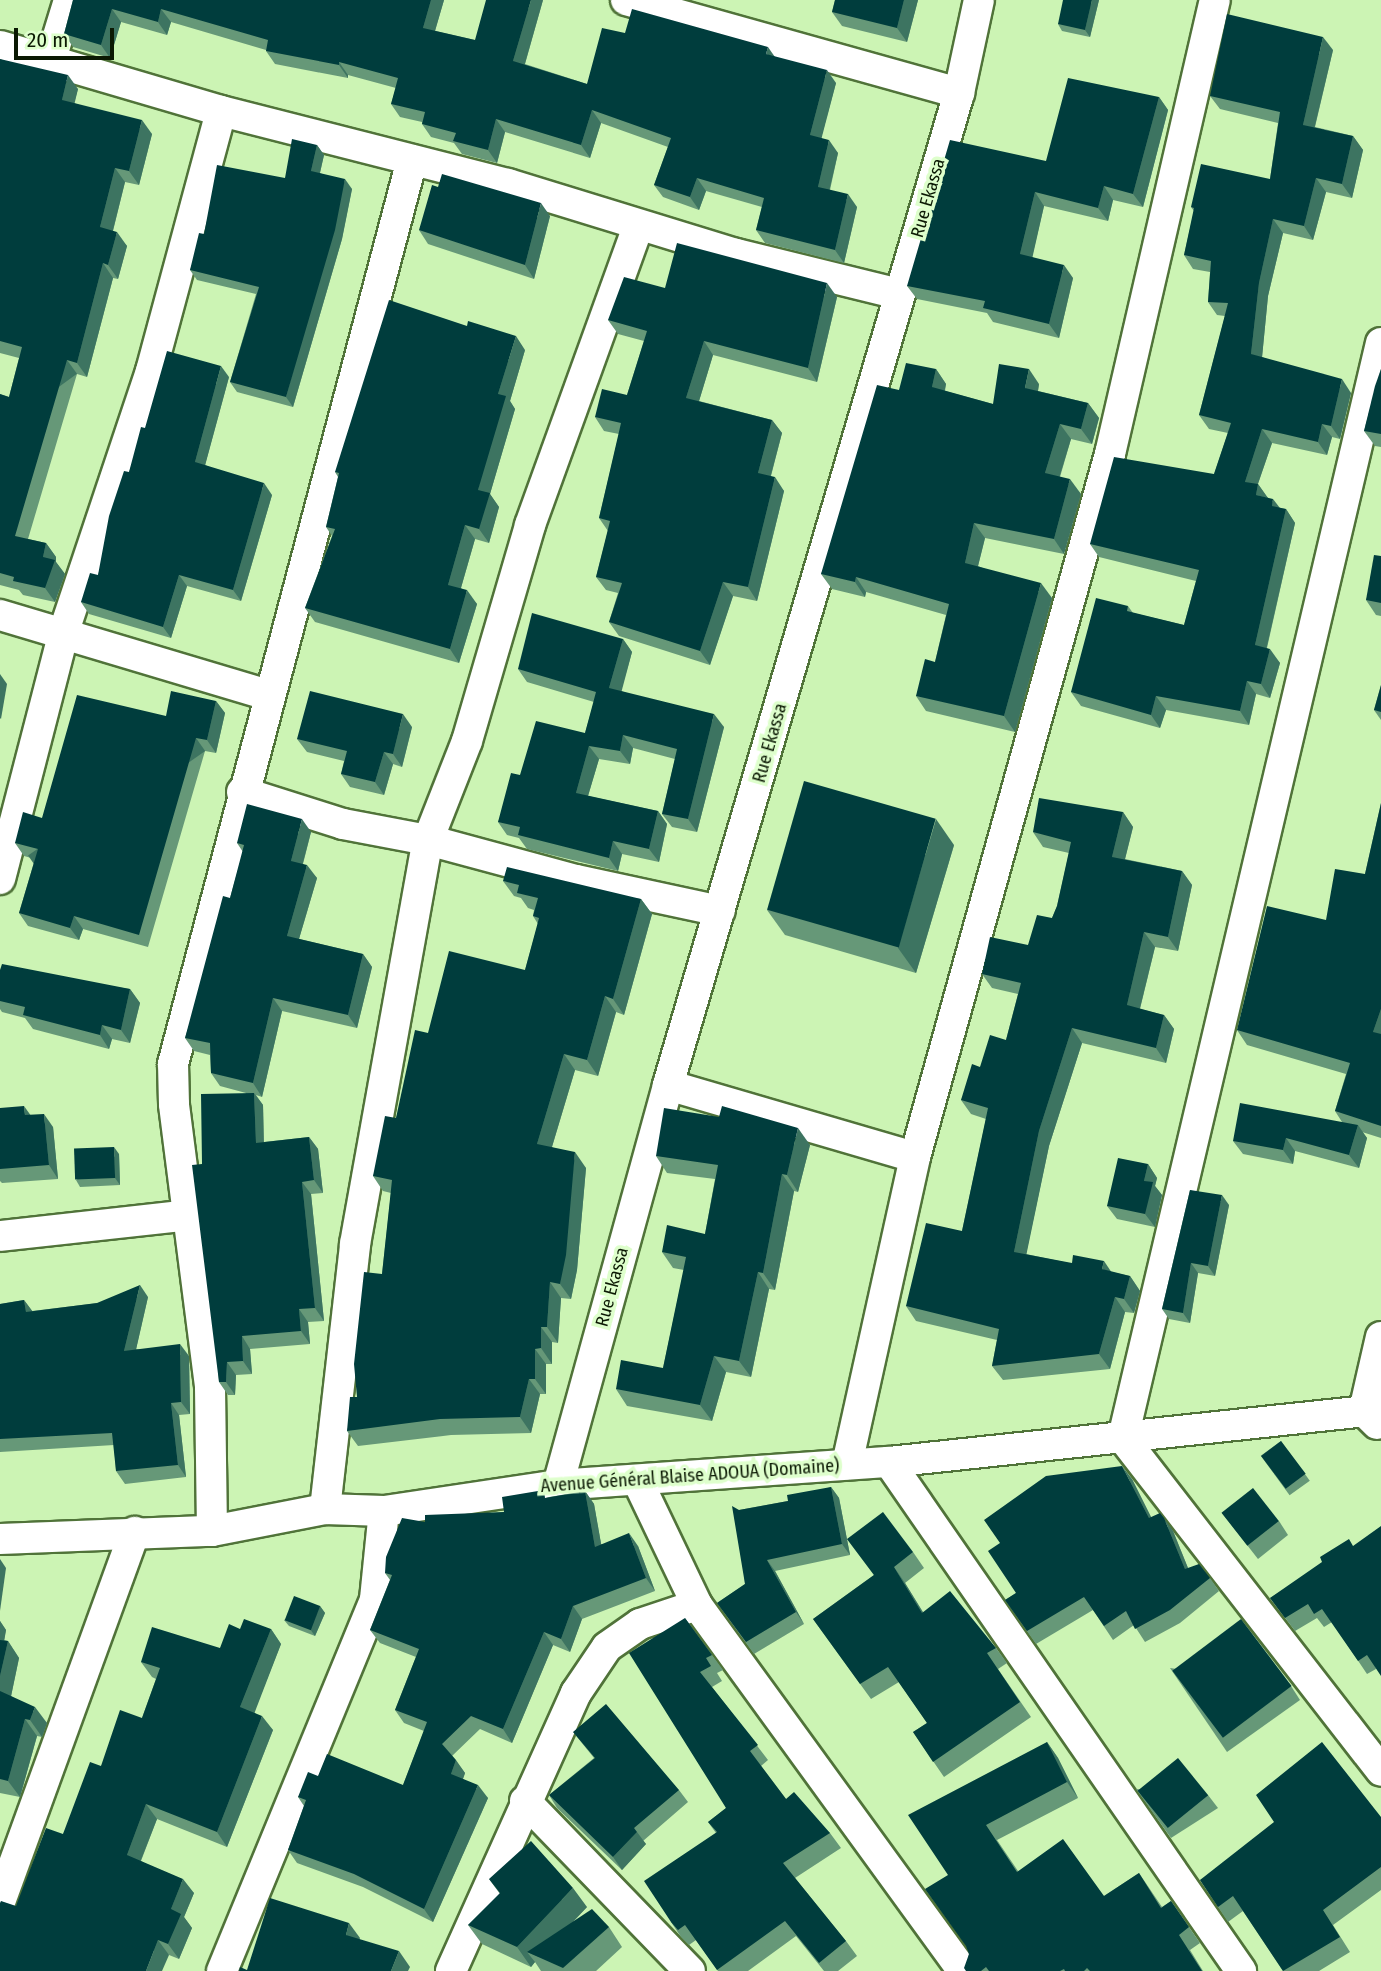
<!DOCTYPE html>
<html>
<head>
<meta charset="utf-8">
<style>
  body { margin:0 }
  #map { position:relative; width:1381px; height:1971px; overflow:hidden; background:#ccf4b4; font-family:"Fira Sans Condensed",sans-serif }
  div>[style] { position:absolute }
  .roads { filter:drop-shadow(2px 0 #507339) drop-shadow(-2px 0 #507339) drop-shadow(0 2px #507339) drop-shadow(0 -2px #507339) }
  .minor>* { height:30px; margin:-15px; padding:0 15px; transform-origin:15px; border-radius:15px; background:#fff }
  .wall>* { inset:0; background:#669878; transform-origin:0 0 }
  .shaded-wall>* { inset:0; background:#3d7461; transform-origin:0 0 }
  .building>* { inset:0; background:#003d3d; transform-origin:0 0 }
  span { translate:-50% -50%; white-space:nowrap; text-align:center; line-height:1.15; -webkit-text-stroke:7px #deffcc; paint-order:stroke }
  .street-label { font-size:18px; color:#0b1903 }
  .scale { position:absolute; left:14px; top:28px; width:100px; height:32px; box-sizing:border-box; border:4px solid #0b1903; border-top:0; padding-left:9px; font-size:21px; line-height:24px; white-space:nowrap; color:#0b1903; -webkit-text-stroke:5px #deffcc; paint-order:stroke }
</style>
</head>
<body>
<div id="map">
  <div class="roads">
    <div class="minor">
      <div style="left:626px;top:0;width:346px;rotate:15.6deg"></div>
      <div style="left:0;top:46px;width:230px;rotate:16.4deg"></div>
      <div style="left:221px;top:111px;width:296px;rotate:14.3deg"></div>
      <div style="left:508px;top:184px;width:239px;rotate:17.1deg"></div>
      <div style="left:736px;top:254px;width:168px;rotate:13.8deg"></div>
      <div style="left:51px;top:59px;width:62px;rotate:-73deg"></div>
      <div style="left:1381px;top:343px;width:1125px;rotate:103.26deg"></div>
      <div style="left:1123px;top:1438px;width:421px;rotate:52.2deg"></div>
      <div style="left:0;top:615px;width:280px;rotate:16.6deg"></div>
      <div style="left:242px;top:792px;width:106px;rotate:17.6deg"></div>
      <div style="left:343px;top:824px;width:86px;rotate:10.7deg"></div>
      <div style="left:428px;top:840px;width:153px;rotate:15.1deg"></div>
      <div style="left:576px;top:880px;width:147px;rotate:12.1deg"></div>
      <div style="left:0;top:879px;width:256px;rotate:-75.5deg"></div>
      <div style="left:64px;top:631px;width:274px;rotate:-71.5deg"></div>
      <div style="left:151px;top:371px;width:269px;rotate:-74.9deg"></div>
      <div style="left:668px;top:1085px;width:257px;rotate:16.3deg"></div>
      <div style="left:0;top:1236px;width:190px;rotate:-6.3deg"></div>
      <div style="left:1377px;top:1424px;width:18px;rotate:-135deg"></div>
      <div style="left:1364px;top:1411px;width:76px;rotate:-77.1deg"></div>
      <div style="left:889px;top:1462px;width:619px;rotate:55.33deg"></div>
      <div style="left:847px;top:1464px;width:314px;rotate:-77.5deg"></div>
      <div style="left:915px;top:1157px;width:730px;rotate:-74.5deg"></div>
      <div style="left:1110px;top:454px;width:466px;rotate:-77deg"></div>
      <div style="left:558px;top:1485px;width:415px;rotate:-74.6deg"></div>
      <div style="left:668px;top:1085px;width:1034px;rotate:-73.65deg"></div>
      <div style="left:959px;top:93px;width:95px;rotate:-77.9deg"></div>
      <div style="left:325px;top:1509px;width:267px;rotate:-83.5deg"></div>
      <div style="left:355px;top:1244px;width:411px;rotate:-79.8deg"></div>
      <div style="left:428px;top:840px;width:106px;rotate:-68.5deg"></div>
      <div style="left:467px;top:741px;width:225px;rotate:-73.7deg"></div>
      <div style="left:530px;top:525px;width:318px;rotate:-70.1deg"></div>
      <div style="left:212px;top:1531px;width:145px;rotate:-90.8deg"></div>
      <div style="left:210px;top:1386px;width:284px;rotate:-97.3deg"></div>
      <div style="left:174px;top:1104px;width:40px;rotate:-91.4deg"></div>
      <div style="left:173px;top:1064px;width:935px;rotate:-75.19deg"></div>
      <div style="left:0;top:1539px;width:212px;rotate:-2.2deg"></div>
      <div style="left:212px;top:1531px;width:115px;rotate:-11deg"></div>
      <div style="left:325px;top:1509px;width:59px;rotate:1.9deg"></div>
      <div style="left:384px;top:1511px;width:176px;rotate:-8.5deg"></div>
      <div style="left:558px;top:1485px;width:332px;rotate:-4deg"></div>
      <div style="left:889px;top:1462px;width:495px;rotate:-6.1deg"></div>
      <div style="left:697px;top:1605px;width:452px;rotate:54deg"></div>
      <div style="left:525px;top:1801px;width:237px;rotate:45.9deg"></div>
      <div style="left:0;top:1902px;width:394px;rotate:-70deg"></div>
      <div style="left:222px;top:1971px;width:402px;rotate:-67.6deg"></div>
      <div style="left:375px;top:1599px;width:88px;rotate:-84.2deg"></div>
      <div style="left:451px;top:1971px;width:305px;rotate:-65.8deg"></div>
      <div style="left:576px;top:1693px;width:55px;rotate:-56deg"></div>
      <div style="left:607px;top:1647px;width:40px;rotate:-34.9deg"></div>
      <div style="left:640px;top:1624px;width:60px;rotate:-18.4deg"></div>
      <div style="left:697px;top:1605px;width:136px;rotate:-115.6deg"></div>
    </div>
  </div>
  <div class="wall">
    <div style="clip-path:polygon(73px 0,444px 0,435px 31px,475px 40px,543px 0,525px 64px,587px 84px,625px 33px,774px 57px,836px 83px,821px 138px,838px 153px,830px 190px,857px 207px,844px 263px,765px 243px,756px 230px,762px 207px,706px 191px,699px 210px,663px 197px,654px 185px,668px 147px,601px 123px,590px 158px,505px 132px,497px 163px,462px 154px,454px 143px,431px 137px,422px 124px,422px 122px,400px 117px,391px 104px,396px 88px,348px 75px,348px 78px,275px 64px,266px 51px,266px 50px,171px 22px,167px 35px,121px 22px,110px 58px,73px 47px,64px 34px)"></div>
    <div style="clip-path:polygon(835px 0,918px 0,907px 42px,842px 26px,832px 12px)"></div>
    <div style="clip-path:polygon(1099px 0,1090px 37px,1062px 31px,1058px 24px)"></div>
    <div style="clip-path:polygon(1333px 50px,1315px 127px,1353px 136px,1363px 150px,1352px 198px,1326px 192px,1313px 240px,1283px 233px,1268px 296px,1262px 357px,1351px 393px,1340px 439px,1332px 437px,1327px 455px,1272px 443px,1258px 484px,1267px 497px,1279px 508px,1286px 509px,1295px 523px,1267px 648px,1280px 663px,1270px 698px,1256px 694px,1249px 725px,1166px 710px,1160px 728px,1081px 706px,1071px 692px,1128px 606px,1133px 613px,1184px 625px,1196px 581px,1099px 557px,1090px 544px,1214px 474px,1228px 433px,1209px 429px,1199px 415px,1225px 316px,1217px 315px,1208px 302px,1210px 272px,1193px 269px,1184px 255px,1194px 211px,1191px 207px,1270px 179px,1278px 123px,1220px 109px,1210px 96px)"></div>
    <div style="clip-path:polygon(0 59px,78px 89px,74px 103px,152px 134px,139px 185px,125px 182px,113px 231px,127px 246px,118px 279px,113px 278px,87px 377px,77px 374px,28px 539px,46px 543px,56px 557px,56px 562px,65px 574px,55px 602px,23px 595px,19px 590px,0 585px,0 394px,9px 397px,19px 358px,0 353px)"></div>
    <div style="clip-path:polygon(1159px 97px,1168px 110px,1143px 207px,1113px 200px,1108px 221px,1044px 206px,1032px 257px,1073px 278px,1059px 338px,993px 322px,987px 313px,917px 299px,907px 286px,1046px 161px)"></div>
    <div style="clip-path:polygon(317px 145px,324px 155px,320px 173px,352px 189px,342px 239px,293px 407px,237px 392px,230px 382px,256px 294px,197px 280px,190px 270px,204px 234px,285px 178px)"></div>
    <div style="clip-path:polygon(550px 216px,534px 279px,428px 244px,419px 230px)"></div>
    <div style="clip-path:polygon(665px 288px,837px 297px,817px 382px,713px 355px,699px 401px,772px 420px,782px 433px,771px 476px,784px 491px,757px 601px,733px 596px,710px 665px,619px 636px,609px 622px,618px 593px,606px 590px,596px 577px,608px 531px,599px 518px,619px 434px,604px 431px,595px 417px,627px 395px,644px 341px,618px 334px,608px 320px)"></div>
    <div style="clip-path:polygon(525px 350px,510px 401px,515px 409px,490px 494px,499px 507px,489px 543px,475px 539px,461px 588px,477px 604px,459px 663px,315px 622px,305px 608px,332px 536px,326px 527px,338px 477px,335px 472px)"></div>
    <div style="clip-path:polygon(936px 369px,946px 384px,945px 391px,993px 404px,1039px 384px,1038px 391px,1088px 403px,1099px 418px,1092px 444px,1071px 439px,1060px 477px,1081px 494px,1064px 554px,985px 538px,978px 566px,1052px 598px,1015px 732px,926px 711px,916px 696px,935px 662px,946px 615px,866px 592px,865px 597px,832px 589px,821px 574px,899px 390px)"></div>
    <div style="clip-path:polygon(1381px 369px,1381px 447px,1375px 446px,1364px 431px)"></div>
    <div style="clip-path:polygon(229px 377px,205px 465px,272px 495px,241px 601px,187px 586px,171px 638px,89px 614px,81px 602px,98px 575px,129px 472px,145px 428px)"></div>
    <div style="clip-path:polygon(1381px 556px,1381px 616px,1376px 615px,1366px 600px)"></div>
    <div style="clip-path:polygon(623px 639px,632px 652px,621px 691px,724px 727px,697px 832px,672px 827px,662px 814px,675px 759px,633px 748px,630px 764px,599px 759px,588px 796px,658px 811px,667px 824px,659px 862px,622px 854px,618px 871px,527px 849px,519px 838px,507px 835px,498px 822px,520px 775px,585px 733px,594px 702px,527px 682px,518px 669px)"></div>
    <div style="clip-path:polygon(1381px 685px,1381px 720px,1374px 710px)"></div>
    <div style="clip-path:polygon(216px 701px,225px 713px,216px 753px,205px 751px,148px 947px,83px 929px,79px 940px,28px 926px,19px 913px,35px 859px,24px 856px,15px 843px,42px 818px,166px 716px)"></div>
    <div style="clip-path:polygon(412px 727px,402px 767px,393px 764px,384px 795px,350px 787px,341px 774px,344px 761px,307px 752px,297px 739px)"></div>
    <div style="clip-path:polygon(1381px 803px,1381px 1138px,1362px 1132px,1367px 1138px,1359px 1168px,1295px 1151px,1293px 1164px,1243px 1154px,1233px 1141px,1342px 1122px,1335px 1111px,1346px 1074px,1247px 1045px,1237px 1030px,1365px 874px)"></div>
    <div style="clip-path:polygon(1123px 812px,1133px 827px,1125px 859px,1182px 871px,1192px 885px,1178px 951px,1155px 947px,1140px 1009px,1164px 1015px,1174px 1029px,1166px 1063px,1082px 1043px,1049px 1146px,1026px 1254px,1130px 1276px,1140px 1291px,1134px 1313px,1125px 1312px,1110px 1369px,1003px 1380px,992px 1366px,997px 1340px,916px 1321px,906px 1306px,962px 1231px,986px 1119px,971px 1114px,961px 1100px,980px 1067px,1006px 1040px,1018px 994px,992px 988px,982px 974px,1028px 945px,1052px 918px,1057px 906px,1069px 853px,1043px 847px,1033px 832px)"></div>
    <div style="clip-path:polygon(311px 832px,303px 864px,317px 878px,299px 939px,363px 954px,372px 967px,357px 1028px,282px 1011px,262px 1097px,256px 1095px,263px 1105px,264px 1142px,309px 1137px,318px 1149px,323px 1193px,311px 1194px,324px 1321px,308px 1322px,310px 1344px,250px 1349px,252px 1374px,236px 1375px,235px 1395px,228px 1395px,219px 1382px,202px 1164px,246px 1093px,220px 1086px,211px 1073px,210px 1055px,194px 1051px,185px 1038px,230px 898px,243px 852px,237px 843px)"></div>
    <div style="clip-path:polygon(954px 845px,916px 973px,785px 935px,767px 910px)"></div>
    <div style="clip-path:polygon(503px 881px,641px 899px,652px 914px,624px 1015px,616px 1012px,598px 1076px,575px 1070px,552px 1147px,586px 1168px,577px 1270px,571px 1299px,561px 1298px,558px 1343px,552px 1342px,552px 1364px,546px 1364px,546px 1394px,540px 1394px,531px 1433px,451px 1435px,358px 1446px,347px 1431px,357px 1397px,382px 1274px,391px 1193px,383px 1191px,373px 1176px,396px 1118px,428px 1033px,525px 970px,538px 924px,533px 916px,534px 910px,528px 908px,521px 898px,514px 896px)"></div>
    <div style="clip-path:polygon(0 970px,130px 989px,140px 1003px,130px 1043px,112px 1039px,109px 1049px,33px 1029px,25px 1018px,2px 1012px,0 1009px)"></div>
    <div style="clip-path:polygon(0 1108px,53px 1127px,58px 1179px,2px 1183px,0 1181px)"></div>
    <div style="clip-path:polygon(810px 1145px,798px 1192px,794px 1191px,775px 1290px,769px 1289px,751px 1377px,726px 1372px,712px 1421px,627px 1406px,616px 1389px,663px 1368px,684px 1270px,673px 1268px,662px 1252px,705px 1234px,715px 1179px,667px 1173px,656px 1156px)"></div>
    <div style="clip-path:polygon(119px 1154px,120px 1185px,80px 1187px,76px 1180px)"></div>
    <div style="clip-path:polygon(1148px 1164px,1157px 1178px,1155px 1186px,1162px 1195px,1155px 1227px,1117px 1219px,1107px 1206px)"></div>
    <div style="clip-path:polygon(1190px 1190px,1229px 1205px,1215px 1276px,1198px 1273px,1190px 1323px,1169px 1319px,1162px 1309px)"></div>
    <div style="clip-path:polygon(148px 1297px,136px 1349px,189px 1356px,190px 1414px,179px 1415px,186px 1477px,125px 1484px,116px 1471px,114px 1445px,0 1452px,0 1304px,24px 1300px,32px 1311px)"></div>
    <div style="left:1281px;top:1441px;width:49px;height:25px;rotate:54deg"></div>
    <div style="clip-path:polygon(1132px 1479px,1151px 1517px,1173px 1531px,1188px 1568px,1210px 1578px,1219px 1591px,1180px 1623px,1145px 1642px,1134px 1625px,1113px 1640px,1093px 1610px,1036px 1644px,1005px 1600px,1016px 1593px)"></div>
    <div style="clip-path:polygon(831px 1487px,839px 1498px,850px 1555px,775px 1571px,804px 1624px,754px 1654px,717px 1603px,745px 1584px,739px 1510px,788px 1501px)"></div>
    <div style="clip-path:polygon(585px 1491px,594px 1504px,601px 1544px,638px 1546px,655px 1591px,582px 1619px,570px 1652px,553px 1645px,512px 1743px,480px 1729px,452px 1756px,465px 1773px,463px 1779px,488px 1798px,433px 1922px,363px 1887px,297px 1863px,288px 1850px,304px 1806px,298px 1797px,318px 1776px,403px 1785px,424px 1731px,404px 1723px,395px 1710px,416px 1657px,380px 1643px,370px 1630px,390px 1580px,385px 1573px,425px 1522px,504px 1512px,549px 1497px)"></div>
    <div style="clip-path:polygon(1222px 1513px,1279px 1521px,1288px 1535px,1258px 1559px)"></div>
    <div style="clip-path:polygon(847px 1539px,913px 1552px,924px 1568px,905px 1583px,923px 1612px,996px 1648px,1007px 1663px,998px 1669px,1031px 1717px,944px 1777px,913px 1732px,927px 1723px,899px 1682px,871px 1699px,813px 1619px,874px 1575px)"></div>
    <div style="clip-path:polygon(1353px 1546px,1376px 1669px,1367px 1674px,1332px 1622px,1324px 1627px,1317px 1618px,1295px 1631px,1270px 1598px)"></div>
    <div style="clip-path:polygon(320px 1606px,325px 1613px,315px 1636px,289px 1626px,284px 1620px)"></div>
    <div style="clip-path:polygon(685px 1618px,723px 1670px,717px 1673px,722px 1681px,712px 1687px,768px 1760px,761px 1766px,786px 1799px,830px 1833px,841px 1848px,795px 1878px,846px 1941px,857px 1956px,838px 1971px,824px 1971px,796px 1936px,748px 1971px,718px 1971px,696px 1940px,689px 1945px,681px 1937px,671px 1922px,716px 1833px,708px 1822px,726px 1808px)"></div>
    <div style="clip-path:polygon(0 1621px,6px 1630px,4px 1640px,8px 1641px,19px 1658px,11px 1696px,47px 1723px,42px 1737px,37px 1736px,20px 1797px,0 1793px)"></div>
    <div style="clip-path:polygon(240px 1629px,271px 1629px,281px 1644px,254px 1712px,273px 1730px,227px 1847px,157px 1819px,141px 1861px,194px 1893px,184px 1917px,192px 1928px,179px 1959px,169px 1955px,16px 1906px,63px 1834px,101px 1766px,142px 1718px,156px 1679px,152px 1677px,141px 1662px,220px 1648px)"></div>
    <div style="clip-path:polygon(1170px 1668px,1291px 1686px,1300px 1700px,1227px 1752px)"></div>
    <div style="clip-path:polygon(573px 1732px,679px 1790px,688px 1802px,643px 1841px,646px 1844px,622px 1870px,557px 1808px,549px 1795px,594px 1758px)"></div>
    <div style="clip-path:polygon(1047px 1742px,1058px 1758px,1078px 1798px,997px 1840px,1018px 1871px,1104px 1896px,1139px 1873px,1162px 1907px,1171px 1901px,1200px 1943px,1190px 1950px,1203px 1971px,966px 1971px,969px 1954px,948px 1875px)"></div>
    <div style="clip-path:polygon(1136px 1789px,1208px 1795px,1218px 1808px,1171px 1838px)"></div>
    <div style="clip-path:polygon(1381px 1817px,1381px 1890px,1333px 1925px,1350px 1952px,1319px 1971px,1283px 1971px,1243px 1911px,1228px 1922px,1200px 1880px)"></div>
    <div style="clip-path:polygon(489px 1879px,587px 1907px,574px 1921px,609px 1927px,622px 1947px,596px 1971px,541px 1971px,535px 1962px,531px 1967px,482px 1944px,468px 1925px,500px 1894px)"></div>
  </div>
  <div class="shaded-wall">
    <div style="clip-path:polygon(431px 0,444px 0,432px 41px,423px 28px)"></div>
    <div style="clip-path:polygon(531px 0,543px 0,522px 74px,513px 61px)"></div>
    <div style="clip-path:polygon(904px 0,918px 0,907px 42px,897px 28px)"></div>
    <div style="clip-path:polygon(1092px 0,1099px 0,1090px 37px,1085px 30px)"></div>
    <div style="clip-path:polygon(112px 9px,121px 22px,110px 58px,101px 45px)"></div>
    <div style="clip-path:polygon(161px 9px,171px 22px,167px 35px,158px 22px)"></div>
    <div style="clip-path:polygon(1323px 37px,1333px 50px,1312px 138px,1303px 125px)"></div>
    <div style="clip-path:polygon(768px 47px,777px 60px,766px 54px)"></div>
    <div style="clip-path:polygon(339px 62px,348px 75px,348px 78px,339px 65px)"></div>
    <div style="clip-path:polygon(827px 70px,836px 83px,819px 148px,810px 135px)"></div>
    <div style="clip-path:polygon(68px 75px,78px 89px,72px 114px,62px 100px)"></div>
    <div style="clip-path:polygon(1159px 97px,1168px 110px,1143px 207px,1133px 194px)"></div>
    <div style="clip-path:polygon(592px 110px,601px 123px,590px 158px,581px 145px)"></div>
    <div style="clip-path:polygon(496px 119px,505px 132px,497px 163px,488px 150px)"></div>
    <div style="clip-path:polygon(142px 120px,152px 134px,139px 185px,129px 171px)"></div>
    <div style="clip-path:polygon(1353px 136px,1363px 150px,1352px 198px,1342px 184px)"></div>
    <div style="clip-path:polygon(829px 140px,838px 153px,827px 200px,818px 187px)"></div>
    <div style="clip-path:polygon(317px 145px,324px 155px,318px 181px,311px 171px)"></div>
    <div style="clip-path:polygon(115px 168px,125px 182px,110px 242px,100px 227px)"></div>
    <div style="clip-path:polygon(697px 178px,706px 191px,699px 210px,690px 197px)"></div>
    <div style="clip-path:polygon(1316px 178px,1326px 192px,1313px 240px,1304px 226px)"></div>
    <div style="clip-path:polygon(345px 179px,352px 189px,342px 239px,293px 407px,286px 397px)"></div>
    <div style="clip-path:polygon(1104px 186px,1113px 200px,1108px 221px,1098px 208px)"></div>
    <div style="clip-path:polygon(1035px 192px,1044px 206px,1030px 268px,1020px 254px)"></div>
    <div style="clip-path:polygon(848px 194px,857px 207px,844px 263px,835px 250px)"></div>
    <div style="clip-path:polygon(541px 203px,550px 216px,534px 279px,525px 265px)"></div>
    <div style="clip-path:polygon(1273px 219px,1283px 233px,1268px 296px,1261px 368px,1251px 354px,1259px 283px)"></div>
    <div style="clip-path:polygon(117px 232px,127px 246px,118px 279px,108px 265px)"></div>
    <div style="clip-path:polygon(103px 263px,113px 278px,87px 377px,77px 363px)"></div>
    <div style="clip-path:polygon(1064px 265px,1073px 278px,1059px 338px,1049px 324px)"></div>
    <div style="clip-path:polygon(827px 283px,837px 297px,817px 382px,808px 368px)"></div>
    <div style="clip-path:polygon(516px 336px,525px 350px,510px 401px,515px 409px,490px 494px,499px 507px,489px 543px,479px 529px,478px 490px,498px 394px)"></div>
    <div style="clip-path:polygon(704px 341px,713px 355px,696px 411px,686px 398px)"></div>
    <div style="left:67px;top:360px;width:17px;height:184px;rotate:54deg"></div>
    <div style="clip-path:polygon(221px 366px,229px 377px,203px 473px,195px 462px)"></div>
    <div style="clip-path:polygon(936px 369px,946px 384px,942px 402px,932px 387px)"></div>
    <div style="clip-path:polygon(1029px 369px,1039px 384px,1036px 403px,1025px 388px)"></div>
    <div style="clip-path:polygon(1342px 379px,1351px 393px,1340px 439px,1331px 426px)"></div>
    <div style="clip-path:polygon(1088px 403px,1099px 418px,1092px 444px,1081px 429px)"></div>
    <div style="clip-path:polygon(772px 420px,782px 433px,768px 486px,758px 473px)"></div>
    <div style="clip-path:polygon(1060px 424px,1071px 439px,1056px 488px,1045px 473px)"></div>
    <div style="clip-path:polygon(1322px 424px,1332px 437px,1327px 455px,1318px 442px)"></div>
    <div style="clip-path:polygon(1262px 429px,1272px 443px,1254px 495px,1245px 482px)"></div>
    <div style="clip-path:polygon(775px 477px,784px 491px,757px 601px,748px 587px)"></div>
    <div style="clip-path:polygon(1070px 479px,1081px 494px,1064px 554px,1054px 539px)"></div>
    <div style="clip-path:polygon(264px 483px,272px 495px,241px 601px,233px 590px)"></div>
    <div style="clip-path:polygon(1258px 484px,1268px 498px,1256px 495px)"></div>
    <div style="clip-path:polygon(1273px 499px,1283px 512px,1272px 506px)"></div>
    <div style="clip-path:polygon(1286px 509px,1295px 523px,1264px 659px,1255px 645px)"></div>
    <div style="clip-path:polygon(974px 523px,985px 538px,975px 578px,965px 563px)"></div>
    <div style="clip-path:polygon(465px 525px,475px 539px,458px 598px,448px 585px)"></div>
    <div style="clip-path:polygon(46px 543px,56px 557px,56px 562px,65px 574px,55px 602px,45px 588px,43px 557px)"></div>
    <div style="clip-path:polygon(179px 575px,187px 586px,171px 638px,163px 627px)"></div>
    <div style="clip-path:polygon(856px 577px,866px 592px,865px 597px,855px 582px)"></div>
    <div style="clip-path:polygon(723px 582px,733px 596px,710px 665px,700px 651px)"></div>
    <div style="clip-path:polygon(1041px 583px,1052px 598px,1015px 732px,1004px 716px)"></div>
    <div style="clip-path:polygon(467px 590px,477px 604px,459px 663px,450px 649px)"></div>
    <div style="clip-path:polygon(623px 639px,632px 652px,619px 701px,609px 688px)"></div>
    <div style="clip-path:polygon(1270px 649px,1280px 663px,1270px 698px,1261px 684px)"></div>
    <div style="clip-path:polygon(0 674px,7px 684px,1px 719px,0 718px)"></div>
    <div style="clip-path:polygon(1247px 681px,1256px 694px,1249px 725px,1240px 711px)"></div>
    <div style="clip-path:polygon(1156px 696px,1166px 710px,1160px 728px,1151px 715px)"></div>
    <div style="clip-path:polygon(216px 701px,225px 713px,216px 753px,207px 740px)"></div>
    <div style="clip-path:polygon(403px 714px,412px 727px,402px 767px,393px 754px)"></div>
    <div style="clip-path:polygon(714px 714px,724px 727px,697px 832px,688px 819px)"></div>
    <div style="clip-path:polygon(623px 735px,633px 748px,630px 764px,620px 751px)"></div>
    <div style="left:196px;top:738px;width:16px;height:205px;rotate:55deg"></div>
    <div style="clip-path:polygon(589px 746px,599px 759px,585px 806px,576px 793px)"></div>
    <div style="clip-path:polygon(384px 752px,393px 764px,384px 795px,375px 782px)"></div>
    <div style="clip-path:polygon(658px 811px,667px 824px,659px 862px,649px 849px)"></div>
    <div style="clip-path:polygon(1123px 812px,1133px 827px,1122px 871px,1112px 857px)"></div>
    <div style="clip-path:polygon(302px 819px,311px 832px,300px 874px,291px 861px)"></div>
    <div style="clip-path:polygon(936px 819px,954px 845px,916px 973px,898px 948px)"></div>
    <div style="clip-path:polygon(613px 841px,622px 854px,618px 871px,609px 858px)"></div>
    <div style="clip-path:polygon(307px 865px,317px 878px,296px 949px,287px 936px)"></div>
    <div style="clip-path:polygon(1182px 871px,1192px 885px,1178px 951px,1168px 937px)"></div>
    <div style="clip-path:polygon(641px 899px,652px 914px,624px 1015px,613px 999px)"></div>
    <div style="clip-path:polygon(74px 916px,83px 929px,79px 940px,70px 928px)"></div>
    <div style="clip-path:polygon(1144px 932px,1155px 947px,1137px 1020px,1127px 1005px)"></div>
    <div style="clip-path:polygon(363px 954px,372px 967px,357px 1028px,348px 1015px)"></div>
    <div style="clip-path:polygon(130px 989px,140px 1003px,130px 1043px,121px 1030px)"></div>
    <div style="clip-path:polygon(605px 996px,616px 1012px,598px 1076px,587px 1060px)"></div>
    <div style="clip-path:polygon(273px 998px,282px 1011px,262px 1097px,253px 1083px)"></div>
    <div style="clip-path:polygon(1381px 1009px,1381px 1042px,1373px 1032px)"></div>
    <div style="clip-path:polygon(1164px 1015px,1174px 1029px,1166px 1063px,1156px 1048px)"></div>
    <div style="clip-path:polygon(102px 1025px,112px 1039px,109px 1049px,100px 1035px)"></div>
    <div style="clip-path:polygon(1072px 1028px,1082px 1043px,1049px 1146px,1024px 1266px,1014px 1252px,1039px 1131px)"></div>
    <div style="clip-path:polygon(564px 1054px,575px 1070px,548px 1160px,537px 1144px)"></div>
    <div style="clip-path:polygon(254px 1093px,263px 1105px,264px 1156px,256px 1143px)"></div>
    <div style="clip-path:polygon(24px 1106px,34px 1120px,25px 1115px)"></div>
    <div style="clip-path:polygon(44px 1114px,53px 1127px,58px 1179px,49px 1165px)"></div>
    <div style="clip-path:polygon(1358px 1125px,1367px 1138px,1359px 1168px,1349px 1155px)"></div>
    <div style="clip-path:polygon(798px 1128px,810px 1145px,798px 1192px,787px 1175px)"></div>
    <div style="clip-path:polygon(309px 1137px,318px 1149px,323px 1193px,314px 1180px)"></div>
    <div style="clip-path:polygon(1286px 1138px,1295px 1151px,1293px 1164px,1283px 1150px)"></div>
    <div style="clip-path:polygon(114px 1147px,119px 1154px,120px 1185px,115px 1178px)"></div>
    <div style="clip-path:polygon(575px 1152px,586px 1168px,577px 1270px,571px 1299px,560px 1284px)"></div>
    <div style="clip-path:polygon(1148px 1164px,1157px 1178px,1155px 1186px,1162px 1195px,1155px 1227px,1145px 1214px,1144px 1181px)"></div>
    <div style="clip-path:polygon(782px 1174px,794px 1191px,775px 1290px,763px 1273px)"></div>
    <div style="clip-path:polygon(302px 1182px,311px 1194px,324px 1321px,315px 1308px)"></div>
    <div style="clip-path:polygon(1222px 1195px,1229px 1205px,1215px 1276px,1208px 1266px)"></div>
    <div style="clip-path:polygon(1104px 1261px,1114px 1276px,1102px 1269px)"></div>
    <div style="clip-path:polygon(1191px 1263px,1198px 1273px,1190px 1323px,1183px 1313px)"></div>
    <div style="clip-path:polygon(758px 1272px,769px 1289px,751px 1377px,739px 1361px)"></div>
    <div style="clip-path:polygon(1130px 1276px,1140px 1291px,1134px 1313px,1124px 1299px)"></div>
    <div style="clip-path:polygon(550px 1282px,561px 1298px,558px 1343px,547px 1327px)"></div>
    <div style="clip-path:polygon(140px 1285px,148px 1297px,133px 1363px,124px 1351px)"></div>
    <div style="clip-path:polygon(1115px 1297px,1125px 1312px,1110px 1369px,1099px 1354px)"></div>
    <div style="clip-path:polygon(24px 1300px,33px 1312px,26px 1312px)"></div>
    <div style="clip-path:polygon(299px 1309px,308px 1322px,310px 1344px,301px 1331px)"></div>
    <div style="clip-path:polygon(541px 1327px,552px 1342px,552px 1364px,541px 1348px)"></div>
    <div style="clip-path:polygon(242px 1336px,250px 1349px,252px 1374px,243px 1361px)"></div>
    <div style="clip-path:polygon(180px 1344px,189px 1356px,190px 1414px,181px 1402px)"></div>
    <div style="clip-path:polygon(535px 1349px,546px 1364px,546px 1394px,535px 1379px)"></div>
    <div style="clip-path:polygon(714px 1356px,726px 1372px,712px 1421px,700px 1405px)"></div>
    <div style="clip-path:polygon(227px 1362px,236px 1375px,235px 1395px,226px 1382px)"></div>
    <div style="clip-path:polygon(529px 1379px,540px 1394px,531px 1433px,520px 1417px)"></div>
    <div style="clip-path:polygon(171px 1403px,179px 1415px,186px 1477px,178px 1465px)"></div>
    <div style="clip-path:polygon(1122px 1466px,1132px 1479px,1158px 1531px,1149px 1518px)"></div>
    <div style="clip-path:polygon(831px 1487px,839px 1498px,850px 1555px,842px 1544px)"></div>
    <div style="clip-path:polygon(585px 1491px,594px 1504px,604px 1560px,595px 1547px)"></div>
    <div style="clip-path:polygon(1164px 1518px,1173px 1531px,1194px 1583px,1185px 1569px)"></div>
    <div style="clip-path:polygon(629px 1533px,638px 1546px,655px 1591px,646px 1578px)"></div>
    <div style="clip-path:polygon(0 1559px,6px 1568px,0 1611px)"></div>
    <div style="clip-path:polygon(767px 1560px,775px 1571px,804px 1624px,796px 1612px)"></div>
    <div style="clip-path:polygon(894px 1567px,905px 1583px,933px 1629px,922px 1613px)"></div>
    <div style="clip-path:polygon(320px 1606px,325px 1613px,315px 1636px,310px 1629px)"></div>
    <div style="clip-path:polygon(573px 1606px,582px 1619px,570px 1652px,561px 1639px)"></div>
    <div style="clip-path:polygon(0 1621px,6px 1630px,2px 1654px,0 1652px)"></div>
    <div style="clip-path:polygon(271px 1629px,281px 1644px,251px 1722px,240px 1707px)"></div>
    <div style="clip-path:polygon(544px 1632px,553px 1645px,512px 1743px,503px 1729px)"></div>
    <div style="clip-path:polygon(8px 1641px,19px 1658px,9px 1706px,0 1694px,0 1676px)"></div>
    <div style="clip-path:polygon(35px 1707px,47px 1723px,42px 1737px,30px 1720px)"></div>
    <div style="clip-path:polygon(262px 1716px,273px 1730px,227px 1847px,217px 1832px)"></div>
    <div style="clip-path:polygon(25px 1719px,37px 1736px,20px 1797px,8px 1781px)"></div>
    <div style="clip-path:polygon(1047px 1742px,1058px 1758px,1078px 1798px,1067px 1782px)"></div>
    <div style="clip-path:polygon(456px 1760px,465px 1773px,460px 1787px,451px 1774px)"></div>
    <div style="clip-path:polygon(478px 1785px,488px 1798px,433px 1922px,424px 1909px)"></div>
    <div style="clip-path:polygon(146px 1804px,157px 1819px,137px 1870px,127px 1855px)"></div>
    <div style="clip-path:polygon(637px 1832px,646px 1844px,622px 1870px,613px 1857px)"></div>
    <div style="clip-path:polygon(183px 1879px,194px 1893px,184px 1917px,192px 1928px,179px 1959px,168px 1944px,171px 1909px)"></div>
    <div style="clip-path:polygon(573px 1888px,587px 1907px,539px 1957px,527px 1952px,535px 1962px,531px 1967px,517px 1947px)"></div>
    <div style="clip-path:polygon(349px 1923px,360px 1938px,356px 1951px,346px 1935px)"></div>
    <div style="clip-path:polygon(158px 1940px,169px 1955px,162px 1971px,146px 1971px)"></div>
    <div style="clip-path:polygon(399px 1951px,410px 1967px,408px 1971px,391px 1971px)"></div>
  </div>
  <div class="building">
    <div style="clip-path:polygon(73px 0,431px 0,423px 28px,475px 40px,486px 0,531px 0,513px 61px,587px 84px,602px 28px,625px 33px,632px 9px,768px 47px,766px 54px,827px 70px,810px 135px,829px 140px,818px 187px,848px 194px,835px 250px,756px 230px,764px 198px,697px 178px,690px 197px,654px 185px,671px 138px,592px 110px,581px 145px,496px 119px,488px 150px,453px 141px,456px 133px,422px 124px,425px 112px,391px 104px,398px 78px,339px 62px,339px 65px,266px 51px,268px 40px,161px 9px,158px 22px,112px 9px,101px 45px,64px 34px)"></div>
    <div style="clip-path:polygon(835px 0,904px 0,897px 28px,832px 12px)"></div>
    <div style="clip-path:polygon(1063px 0,1092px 0,1085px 30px,1058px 24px)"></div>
    <div style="clip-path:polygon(1227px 14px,1323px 37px,1303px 125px,1353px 136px,1342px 184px,1316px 178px,1304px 226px,1273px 219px,1259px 283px,1251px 354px,1342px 379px,1331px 426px,1322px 424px,1318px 442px,1262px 429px,1245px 482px,1258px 484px,1256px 495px,1273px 499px,1272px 506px,1286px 509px,1255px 645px,1270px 649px,1261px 684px,1247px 681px,1240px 711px,1156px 696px,1151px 715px,1071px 692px,1096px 598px,1128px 606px,1127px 611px,1184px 625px,1199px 570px,1090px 544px,1114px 457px,1214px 474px,1231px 423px,1199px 415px,1228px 303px,1208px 302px,1211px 261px,1184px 255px,1194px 208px,1191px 207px,1201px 164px,1270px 179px,1280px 112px,1210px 96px)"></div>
    <div style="clip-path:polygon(0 59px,68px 75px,62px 100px,142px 120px,129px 171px,115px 168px,100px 227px,117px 232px,108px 265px,103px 263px,77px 363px,67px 360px,15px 536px,46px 543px,43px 557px,55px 560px,45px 588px,13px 581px,14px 577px,0 573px,0 394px,9px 397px,22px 347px,0 341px)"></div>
    <div style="clip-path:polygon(1068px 78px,1159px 97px,1133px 194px,1104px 186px,1098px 208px,1035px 192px,1020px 254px,1064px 265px,1049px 324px,983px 308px,985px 301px,907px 286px,950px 140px,1046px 161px)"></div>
    <div style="clip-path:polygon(292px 139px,317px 145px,311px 171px,345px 179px,335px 230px,286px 397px,230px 382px,259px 287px,190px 270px,199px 233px,204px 234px,217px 165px,285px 178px)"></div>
    <div style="clip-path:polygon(442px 174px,541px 203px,525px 265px,419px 230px,432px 185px,438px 187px)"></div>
    <div style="clip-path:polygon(677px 243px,827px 283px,808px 368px,704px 341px,686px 398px,772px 420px,758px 473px,775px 477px,748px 587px,723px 582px,700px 651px,609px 622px,622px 583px,596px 577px,610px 521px,599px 518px,621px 423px,595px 417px,602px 389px,627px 395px,647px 331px,608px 320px,624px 277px,665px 288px)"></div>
    <div style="clip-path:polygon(389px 300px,467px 326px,468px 321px,516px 336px,498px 394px,506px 396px,478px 490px,490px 493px,479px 529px,465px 525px,448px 585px,467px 590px,450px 649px,305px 608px,335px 529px,326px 527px,339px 473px,335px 472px)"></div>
    <div style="clip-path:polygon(167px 351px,221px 366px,195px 462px,264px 483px,233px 590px,179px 575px,163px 627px,81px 602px,90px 573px,98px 575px,109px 516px,124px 471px,129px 472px,141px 427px,145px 428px)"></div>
    <div style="clip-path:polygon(906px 363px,936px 369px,932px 387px,993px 404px,999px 364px,1029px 369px,1025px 388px,1088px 403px,1081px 429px,1060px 424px,1045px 473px,1070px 479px,1054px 539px,974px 523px,965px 563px,1041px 583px,1004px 716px,916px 696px,925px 659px,935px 662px,949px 604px,856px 577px,855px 582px,821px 574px,877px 385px,899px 390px)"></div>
    <div style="clip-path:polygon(1381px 369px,1381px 434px,1364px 431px,1375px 386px)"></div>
    <div style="clip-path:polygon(1374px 555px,1381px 556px,1381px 603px,1366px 600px)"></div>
    <div style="clip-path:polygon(532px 613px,623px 639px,609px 688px,714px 714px,688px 819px,662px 814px,677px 749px,623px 735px,620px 751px,589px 746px,576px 793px,658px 811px,649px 849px,613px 841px,609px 858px,518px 835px,520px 827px,498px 822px,511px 773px,520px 775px,536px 721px,585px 733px,596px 692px,518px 669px)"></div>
    <div style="clip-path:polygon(1381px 685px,1381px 712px,1374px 710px)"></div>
    <div style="clip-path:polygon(171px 691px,216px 701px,207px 740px,196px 738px,139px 935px,74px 916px,70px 928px,19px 913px,38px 849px,15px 843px,23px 812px,42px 818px,77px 695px,166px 716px)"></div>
    <div style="clip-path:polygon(310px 691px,403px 714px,393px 754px,384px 752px,375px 782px,341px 774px,347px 751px,297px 739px)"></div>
    <div style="left:804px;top:781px;width:137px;height:134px;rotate:16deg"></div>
    <div style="clip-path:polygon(1039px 798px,1123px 812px,1112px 857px,1182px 871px,1168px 937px,1144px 932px,1127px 1005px,1164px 1015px,1156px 1048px,1072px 1028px,1039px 1131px,1014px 1252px,1072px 1263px,1073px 1255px,1104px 1261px,1102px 1269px,1130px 1276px,1124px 1299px,1115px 1297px,1099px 1354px,992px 1366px,999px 1329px,906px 1306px,926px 1223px,962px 1231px,988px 1108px,961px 1100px,972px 1064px,980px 1067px,990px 1035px,1006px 1040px,1021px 983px,982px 974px,990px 937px,1028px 945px,1037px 915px,1052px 918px,1057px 906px,1071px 842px,1033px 832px)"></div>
    <div style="clip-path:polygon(1381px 803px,1381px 1009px,1373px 1032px,1381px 1034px,1381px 1126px,1335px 1111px,1350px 1063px,1237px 1030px,1267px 906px,1326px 920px,1335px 869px,1365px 874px)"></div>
    <div style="clip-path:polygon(247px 804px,302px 819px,291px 861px,307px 865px,287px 936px,363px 954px,348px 1015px,273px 998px,253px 1083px,211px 1073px,210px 1043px,185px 1038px,223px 896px,230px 898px,244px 845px,237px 843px)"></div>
    <div style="clip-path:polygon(507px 867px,641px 899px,613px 999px,605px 996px,587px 1060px,564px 1054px,537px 1144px,575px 1152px,566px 1255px,560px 1284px,550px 1282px,547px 1327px,541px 1327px,541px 1348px,535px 1349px,535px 1379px,529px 1379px,520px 1417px,440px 1419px,347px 1431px,350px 1397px,357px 1397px,354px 1364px,364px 1272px,382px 1274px,392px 1180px,373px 1176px,385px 1116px,396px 1118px,415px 1030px,428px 1033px,449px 951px,525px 970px,539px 918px,533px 916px,538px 898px,517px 893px,519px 885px,503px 881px)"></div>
    <div style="clip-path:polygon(2px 964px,130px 989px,121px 1030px,102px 1025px,100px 1035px,23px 1015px,25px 1007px,0 1001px,0 970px)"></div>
    <div style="clip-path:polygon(254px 1093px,256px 1143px,309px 1137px,314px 1180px,302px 1182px,315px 1308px,299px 1309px,301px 1331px,242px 1336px,243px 1361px,227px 1362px,226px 1382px,219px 1382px,192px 1165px,202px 1164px,201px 1094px)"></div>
    <div style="clip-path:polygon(1240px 1103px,1358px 1125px,1349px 1155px,1286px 1138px,1283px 1150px,1233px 1141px)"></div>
    <div style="clip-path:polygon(24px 1106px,25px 1115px,44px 1114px,49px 1165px,0 1169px,0 1108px)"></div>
    <div style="clip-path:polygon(722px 1106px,798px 1128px,787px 1175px,782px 1174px,763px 1273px,758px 1272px,739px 1361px,714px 1356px,700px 1405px,616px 1389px,621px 1360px,663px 1368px,686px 1257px,662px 1252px,667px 1225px,705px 1234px,718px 1165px,656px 1156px,664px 1108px,719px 1117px)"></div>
    <div style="left:114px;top:1147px;width:31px;height:40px;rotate:88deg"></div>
    <div style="clip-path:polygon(1118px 1158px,1148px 1164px,1144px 1181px,1153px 1182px,1145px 1214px,1107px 1206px)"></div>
    <div style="clip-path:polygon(1190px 1190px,1222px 1195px,1208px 1266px,1191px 1263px,1183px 1313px,1162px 1309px)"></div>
    <div style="clip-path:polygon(140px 1285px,124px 1351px,180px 1344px,181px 1402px,171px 1403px,178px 1465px,116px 1471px,112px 1433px,0 1439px,0 1304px,24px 1300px,26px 1312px,97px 1303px)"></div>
    <div style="left:1281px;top:1441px;width:41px;height:25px;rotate:53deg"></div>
    <div style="clip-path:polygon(1122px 1466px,1149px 1518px,1160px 1513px,1164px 1518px,1185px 1569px,1199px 1564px,1210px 1578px,1170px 1610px,1135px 1629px,1126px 1611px,1104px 1626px,1084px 1597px,1027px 1631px,1005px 1600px,1016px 1593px,988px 1551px,1000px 1543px,984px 1520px,1046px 1476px)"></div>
    <div style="clip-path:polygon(831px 1487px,842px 1544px,767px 1560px,796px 1612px,746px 1642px,717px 1603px,745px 1584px,732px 1506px,739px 1510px,788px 1501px,787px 1495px)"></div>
    <div style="left:1253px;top:1488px;width:42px;height:40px;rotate:52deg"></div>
    <div style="clip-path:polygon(544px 1490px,545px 1498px,585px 1491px,595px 1547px,629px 1533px,646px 1578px,573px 1606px,561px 1639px,544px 1632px,503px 1729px,471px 1716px,442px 1744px,456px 1760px,451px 1774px,478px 1785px,424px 1909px,354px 1874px,288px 1850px,306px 1800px,298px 1797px,308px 1772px,318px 1776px,327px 1754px,403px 1785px,427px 1722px,395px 1710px,419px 1649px,370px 1630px,392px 1575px,385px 1573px,386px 1557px,402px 1518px,425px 1522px,425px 1515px,504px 1512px,502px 1497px)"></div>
    <div style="clip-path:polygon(883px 1512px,913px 1552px,894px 1567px,922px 1613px,950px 1591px,996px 1648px,987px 1653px,1020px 1702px,933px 1762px,913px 1732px,927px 1723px,888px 1667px,860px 1684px,813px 1619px,874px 1575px,847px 1539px)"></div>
    <div style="clip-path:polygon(1381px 1526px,1381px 1676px,1367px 1655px,1358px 1661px,1322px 1609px,1314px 1614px,1308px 1604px,1285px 1618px,1270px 1598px,1322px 1562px,1320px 1557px,1349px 1539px,1353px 1546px)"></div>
    <div style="left:294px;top:1596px;width:28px;height:26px;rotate:21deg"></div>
    <div style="clip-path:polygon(685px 1618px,712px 1655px,706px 1658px,711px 1666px,700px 1672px,758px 1745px,750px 1751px,786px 1799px,794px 1792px,830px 1833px,783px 1863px,846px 1941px,819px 1963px,785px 1921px,717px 1970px,685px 1925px,678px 1930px,671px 1922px,644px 1881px,717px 1832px,708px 1822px,726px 1808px,629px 1653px)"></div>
    <div style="clip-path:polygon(244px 1619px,271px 1629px,240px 1707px,262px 1716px,217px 1832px,146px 1804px,127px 1855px,183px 1879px,171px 1909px,181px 1914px,168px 1944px,158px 1940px,146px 1971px,0 1971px,0 1903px,1px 1901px,16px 1906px,46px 1828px,63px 1834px,90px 1762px,101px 1766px,120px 1710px,142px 1718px,160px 1668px,141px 1662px,152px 1627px,220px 1648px,229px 1624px,240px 1629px)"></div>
    <div style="left:1241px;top:1619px;width:84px;height:86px;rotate:53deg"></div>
    <div style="clip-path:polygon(0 1640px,8px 1641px,0 1676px)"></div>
    <div style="clip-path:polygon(0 1691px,35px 1707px,30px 1720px,25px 1719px,8px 1781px,0 1779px)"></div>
    <div style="clip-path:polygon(606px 1704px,679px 1790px,634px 1828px,637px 1832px,613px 1857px,549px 1795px,595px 1758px,573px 1732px)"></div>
    <div style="clip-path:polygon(1047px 1742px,1067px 1782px,986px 1825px,1017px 1872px,1063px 1839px,1104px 1896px,1139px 1873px,1161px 1908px,1171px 1901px,1189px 1927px,1179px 1935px,1202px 1971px,1090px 1971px,1087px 1968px,1084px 1971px,1065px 1971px,1064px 1969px,1060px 1971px,989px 1971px,986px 1967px,981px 1971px,966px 1971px,964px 1968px,969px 1954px,966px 1946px,925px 1889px,948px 1875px,908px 1815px)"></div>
    <div style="clip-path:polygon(1322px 1742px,1381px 1817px,1381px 1867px,1323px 1910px,1340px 1937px,1283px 1971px,1233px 1896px,1218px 1907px,1200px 1880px,1274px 1822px,1256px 1795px)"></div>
    <div style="left:1178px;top:1758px;width:48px;height:52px;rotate:51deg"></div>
    <div style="clip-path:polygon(531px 1841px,573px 1888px,517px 1947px,468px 1925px,500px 1893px,489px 1879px)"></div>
    <div style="clip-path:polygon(270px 1898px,349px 1923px,346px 1935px,399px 1951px,391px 1971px,239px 1971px,240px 1967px,247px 1970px)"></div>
    <div style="clip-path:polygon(592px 1909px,609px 1927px,563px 1968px,527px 1952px)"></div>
  </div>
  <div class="street-label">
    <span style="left:928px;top:198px;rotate:-74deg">Rue Ekassa</span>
    <span style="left:770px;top:743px;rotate:-74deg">Rue Ekassa</span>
    <span style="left:612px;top:1287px;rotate:-75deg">Rue Ekassa</span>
    <span style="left:690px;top:1476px;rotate:-4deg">Avenue Général Blaise ADOUA (Domaine)</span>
  </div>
  <div class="scale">20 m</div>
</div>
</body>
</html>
